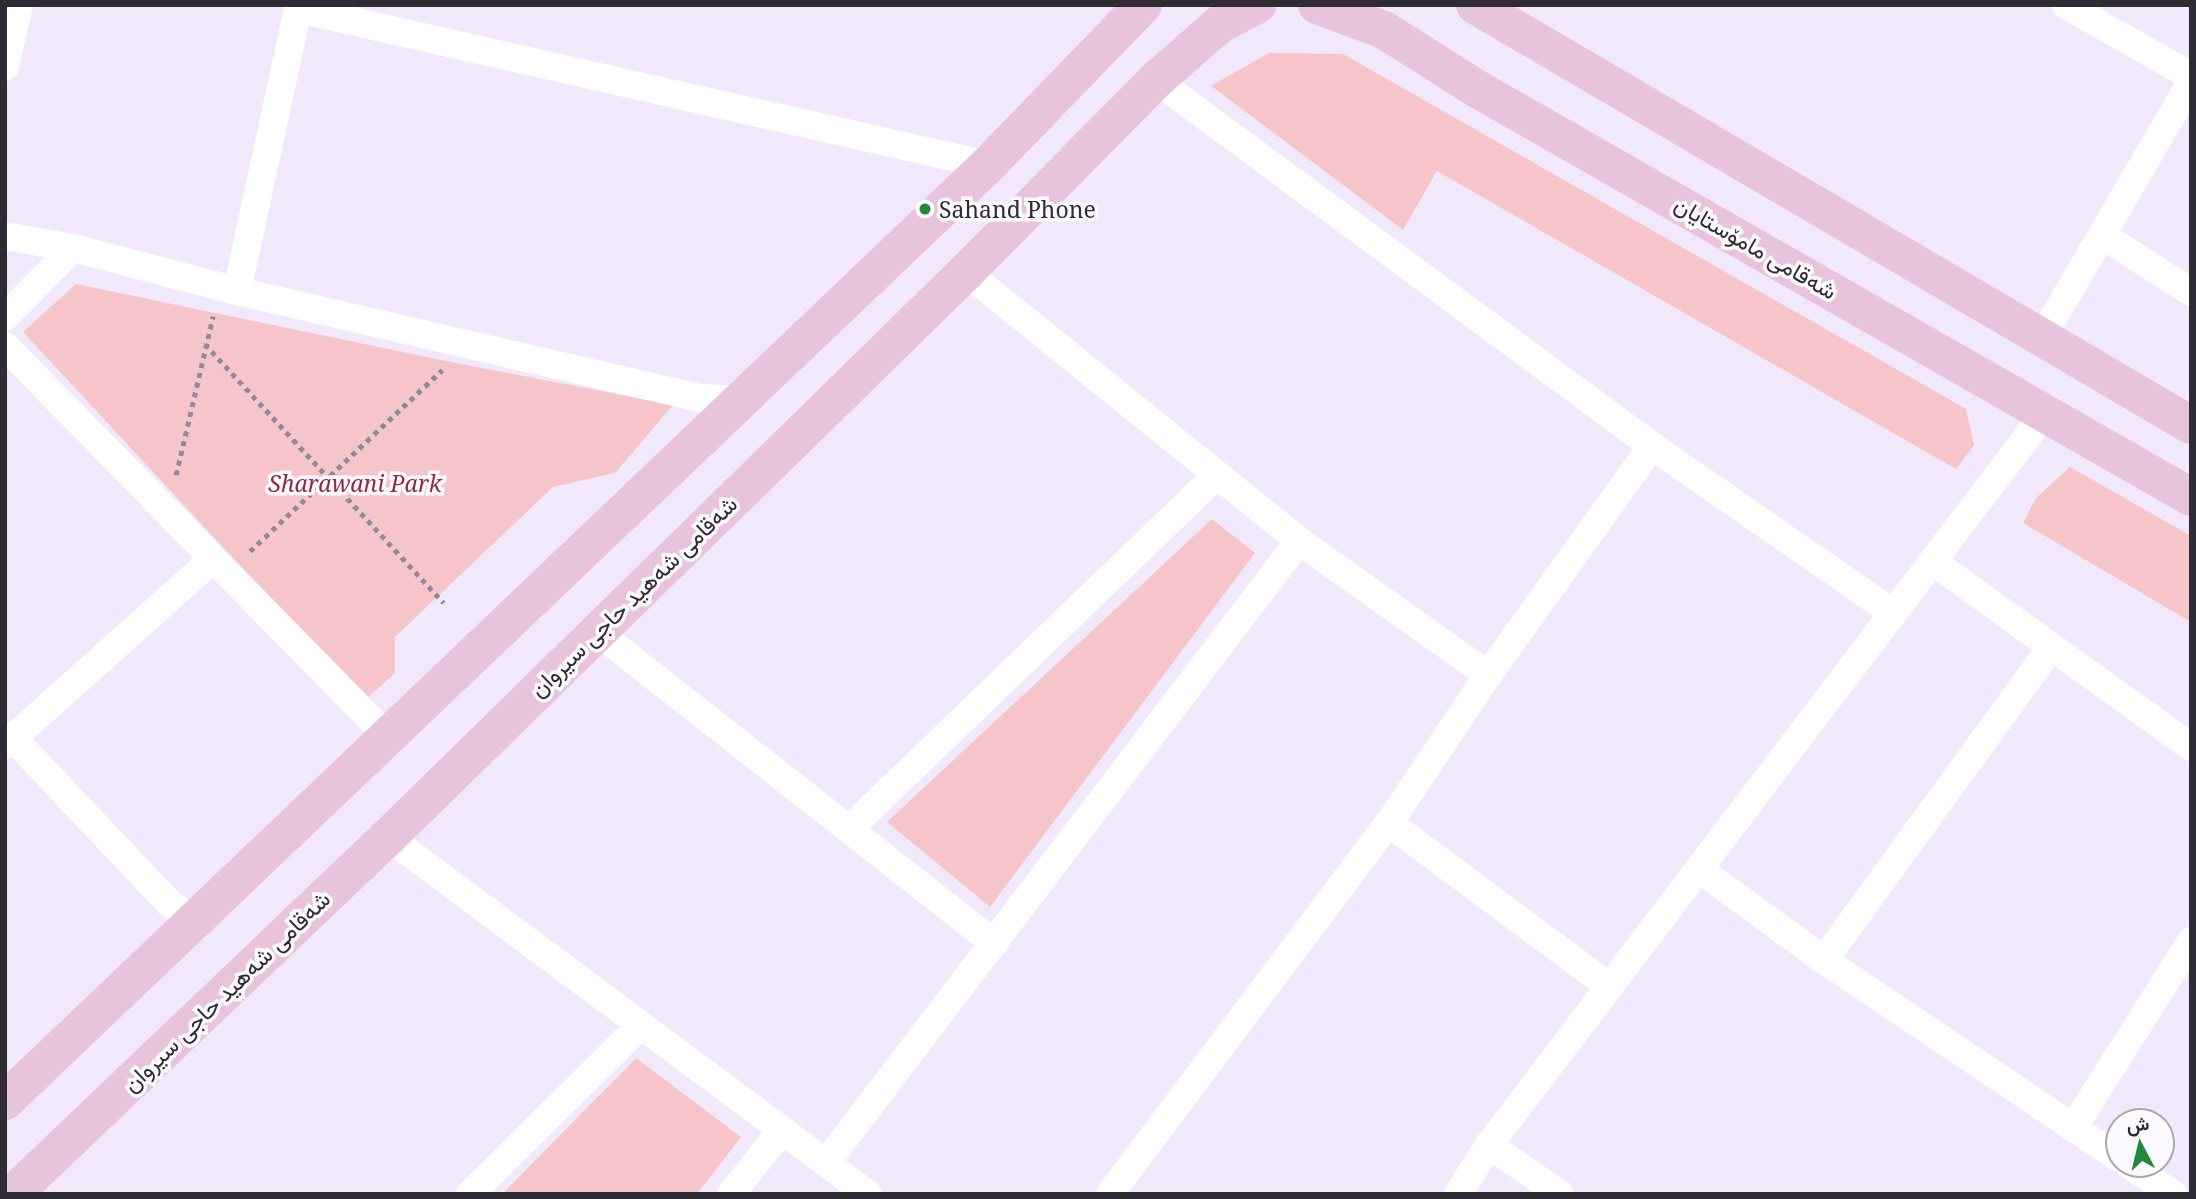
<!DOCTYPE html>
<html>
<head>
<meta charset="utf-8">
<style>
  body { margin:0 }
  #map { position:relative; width:2196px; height:1199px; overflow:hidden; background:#f2e8fc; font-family:"Noto Serif",Vazirmatn,serif }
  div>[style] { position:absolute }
  .green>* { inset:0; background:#f6c5ca }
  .path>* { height:4.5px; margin-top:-2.25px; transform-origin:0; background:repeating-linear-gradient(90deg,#918a99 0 5px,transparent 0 10px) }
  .minor>* { height:28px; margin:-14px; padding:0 14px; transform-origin:14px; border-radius:14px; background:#fff }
  .primary>* { height:38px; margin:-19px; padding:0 19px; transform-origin:19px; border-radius:19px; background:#e8c3dc }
  .dots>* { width:19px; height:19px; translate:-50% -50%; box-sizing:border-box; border:4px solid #fbf9fe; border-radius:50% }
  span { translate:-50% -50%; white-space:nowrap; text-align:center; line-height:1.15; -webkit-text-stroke:7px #fbf9fe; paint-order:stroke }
  .poi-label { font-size:23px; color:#2f2b34 }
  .left { translate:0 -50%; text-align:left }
  .street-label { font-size:23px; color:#2f2b34 }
  .park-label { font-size:23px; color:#8a2d41; font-style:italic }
  .frame { position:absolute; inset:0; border:7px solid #2f2b34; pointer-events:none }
  .north { position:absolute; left:2105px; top:1108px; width:70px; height:70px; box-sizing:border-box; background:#fbf9fe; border:2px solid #a9a7ad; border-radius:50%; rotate:353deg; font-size:19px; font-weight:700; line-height:28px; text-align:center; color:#2f2b34 }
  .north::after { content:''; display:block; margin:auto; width:24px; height:32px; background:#25883c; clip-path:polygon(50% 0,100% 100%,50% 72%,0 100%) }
</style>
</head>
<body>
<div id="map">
  <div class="green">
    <div style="clip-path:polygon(1269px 53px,1343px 54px,1966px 409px,1974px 445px,1956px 469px,1437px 171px,1403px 230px,1211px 86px)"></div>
    <div style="clip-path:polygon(76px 284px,451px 362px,673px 405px,615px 473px,553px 487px,395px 637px,395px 673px,365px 700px,23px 332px)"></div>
    <div style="clip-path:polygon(2070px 467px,2191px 536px,2191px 622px,2023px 523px,2036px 498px)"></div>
    <div style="clip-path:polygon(1212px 519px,1255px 553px,990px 907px,887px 822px)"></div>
    <div style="clip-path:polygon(636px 1058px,741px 1137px,697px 1194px,502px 1194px)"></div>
  </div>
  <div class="path">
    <div style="left:205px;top:344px;width:352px;rotate:47.3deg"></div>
    <div style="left:176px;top:475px;width:163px;rotate:-76.9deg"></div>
    <div style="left:250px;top:551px;width:264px;rotate:-43.3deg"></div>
  </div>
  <div class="minor">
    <div style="left:2066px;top:5px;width:144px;rotate:29.6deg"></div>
    <div style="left:299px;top:9px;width:706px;rotate:12.76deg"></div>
    <div style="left:5px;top:67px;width:64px;rotate:-77.3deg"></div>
    <div style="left:1156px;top:80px;width:616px;rotate:36.42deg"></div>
    <div style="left:1652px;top:446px;width:293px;rotate:34.7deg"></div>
    <div style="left:2102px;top:235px;width:106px;rotate:32.6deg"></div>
    <div style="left:5px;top:236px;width:69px;rotate:10deg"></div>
    <div style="left:73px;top:248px;width:170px;rotate:14.7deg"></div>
    <div style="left:237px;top:291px;width:477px;rotate:13deg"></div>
    <div style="left:702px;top:398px;width:41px;rotate:2.8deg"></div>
    <div style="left:966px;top:272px;width:428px;rotate:38.9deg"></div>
    <div style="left:1299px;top:541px;width:232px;rotate:35.3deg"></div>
    <div style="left:237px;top:291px;width:293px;rotate:-77.8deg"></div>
    <div style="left:5px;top:317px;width:97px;rotate:-45.4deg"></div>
    <div style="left:2041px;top:339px;width:298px;rotate:-59.7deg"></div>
    <div style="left:5px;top:346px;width:547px;rotate:45.59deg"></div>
    <div style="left:1935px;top:563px;width:315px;rotate:35.7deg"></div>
    <div style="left:596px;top:631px;width:506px;rotate:38.09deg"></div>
    <div style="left:13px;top:738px;width:228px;rotate:46.6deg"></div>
    <div style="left:170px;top:904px;width:30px;rotate:33deg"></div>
    <div style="left:5px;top:745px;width:278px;rotate:-41.8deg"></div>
    <div style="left:1389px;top:823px;width:275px;rotate:36.6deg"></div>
    <div style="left:849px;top:829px;width:511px;rotate:-43.89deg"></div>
    <div style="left:388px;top:837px;width:598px;rotate:36.64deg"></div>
    <div style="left:1699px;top:869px;width:155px;rotate:36.1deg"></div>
    <div style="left:1824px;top:960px;width:355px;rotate:33.9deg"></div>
    <div style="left:1824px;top:960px;width:384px;rotate:-54deg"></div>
    <div style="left:2073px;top:1128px;width:221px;rotate:-57.7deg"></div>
    <div style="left:1489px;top:1145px;width:86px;rotate:34.6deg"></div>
    <div style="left:826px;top:1163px;width:781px;rotate:-52.75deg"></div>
    <div style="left:2128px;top:1164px;width:54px;rotate:33.7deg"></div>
    <div style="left:470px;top:1194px;width:240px;rotate:-44.7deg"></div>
    <div style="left:731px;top:1194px;width:82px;rotate:-51.4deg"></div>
    <div style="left:1110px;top:1194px;width:464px;rotate:-53.1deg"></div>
    <div style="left:1389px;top:823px;width:178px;rotate:-56.2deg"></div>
    <div style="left:1488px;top:675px;width:282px;rotate:-54.4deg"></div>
    <div style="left:1458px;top:1194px;width:58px;rotate:-57.7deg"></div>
    <div style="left:1489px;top:1145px;width:921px;rotate:-52.77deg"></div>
  </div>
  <div class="primary">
    <div style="left:1317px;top:5px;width:72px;rotate:20.5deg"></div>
    <div style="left:1384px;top:30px;width:112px;rotate:32.3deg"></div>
    <div style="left:1479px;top:90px;width:820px;rotate:29.75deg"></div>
    <div style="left:1475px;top:5px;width:830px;rotate:30.4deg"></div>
    <div style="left:5px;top:1101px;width:1357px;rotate:-43.6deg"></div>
    <div style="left:988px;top:165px;width:223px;rotate:-45.9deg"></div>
    <div style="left:13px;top:1194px;width:518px;rotate:-43.59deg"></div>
    <div style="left:388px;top:837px;width:808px;rotate:-44.35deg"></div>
    <div style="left:966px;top:272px;width:270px;rotate:-45.3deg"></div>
    <div style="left:1156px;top:80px;width:85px;rotate:-41.2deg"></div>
    <div style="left:1220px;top:24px;width:42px;rotate:-27.2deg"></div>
  </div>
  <div class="dots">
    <div style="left:925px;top:209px;background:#25883c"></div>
  </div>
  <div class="poi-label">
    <span class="left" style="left:939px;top:209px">Sahand Phone</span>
  </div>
  <div class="street-label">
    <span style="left:1756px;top:247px;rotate:30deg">شەقامی مامۆستایان</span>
    <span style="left:633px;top:596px;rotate:-44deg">شەقامی شەهید حاجی سیروان</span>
    <span style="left:226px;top:991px;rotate:-44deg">شەقامی شەهید حاجی سیروان</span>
  </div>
  <div class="park-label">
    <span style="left:355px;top:483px">Sharawani Park</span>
  </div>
  <div class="frame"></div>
  <div class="north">ش</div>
</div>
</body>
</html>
